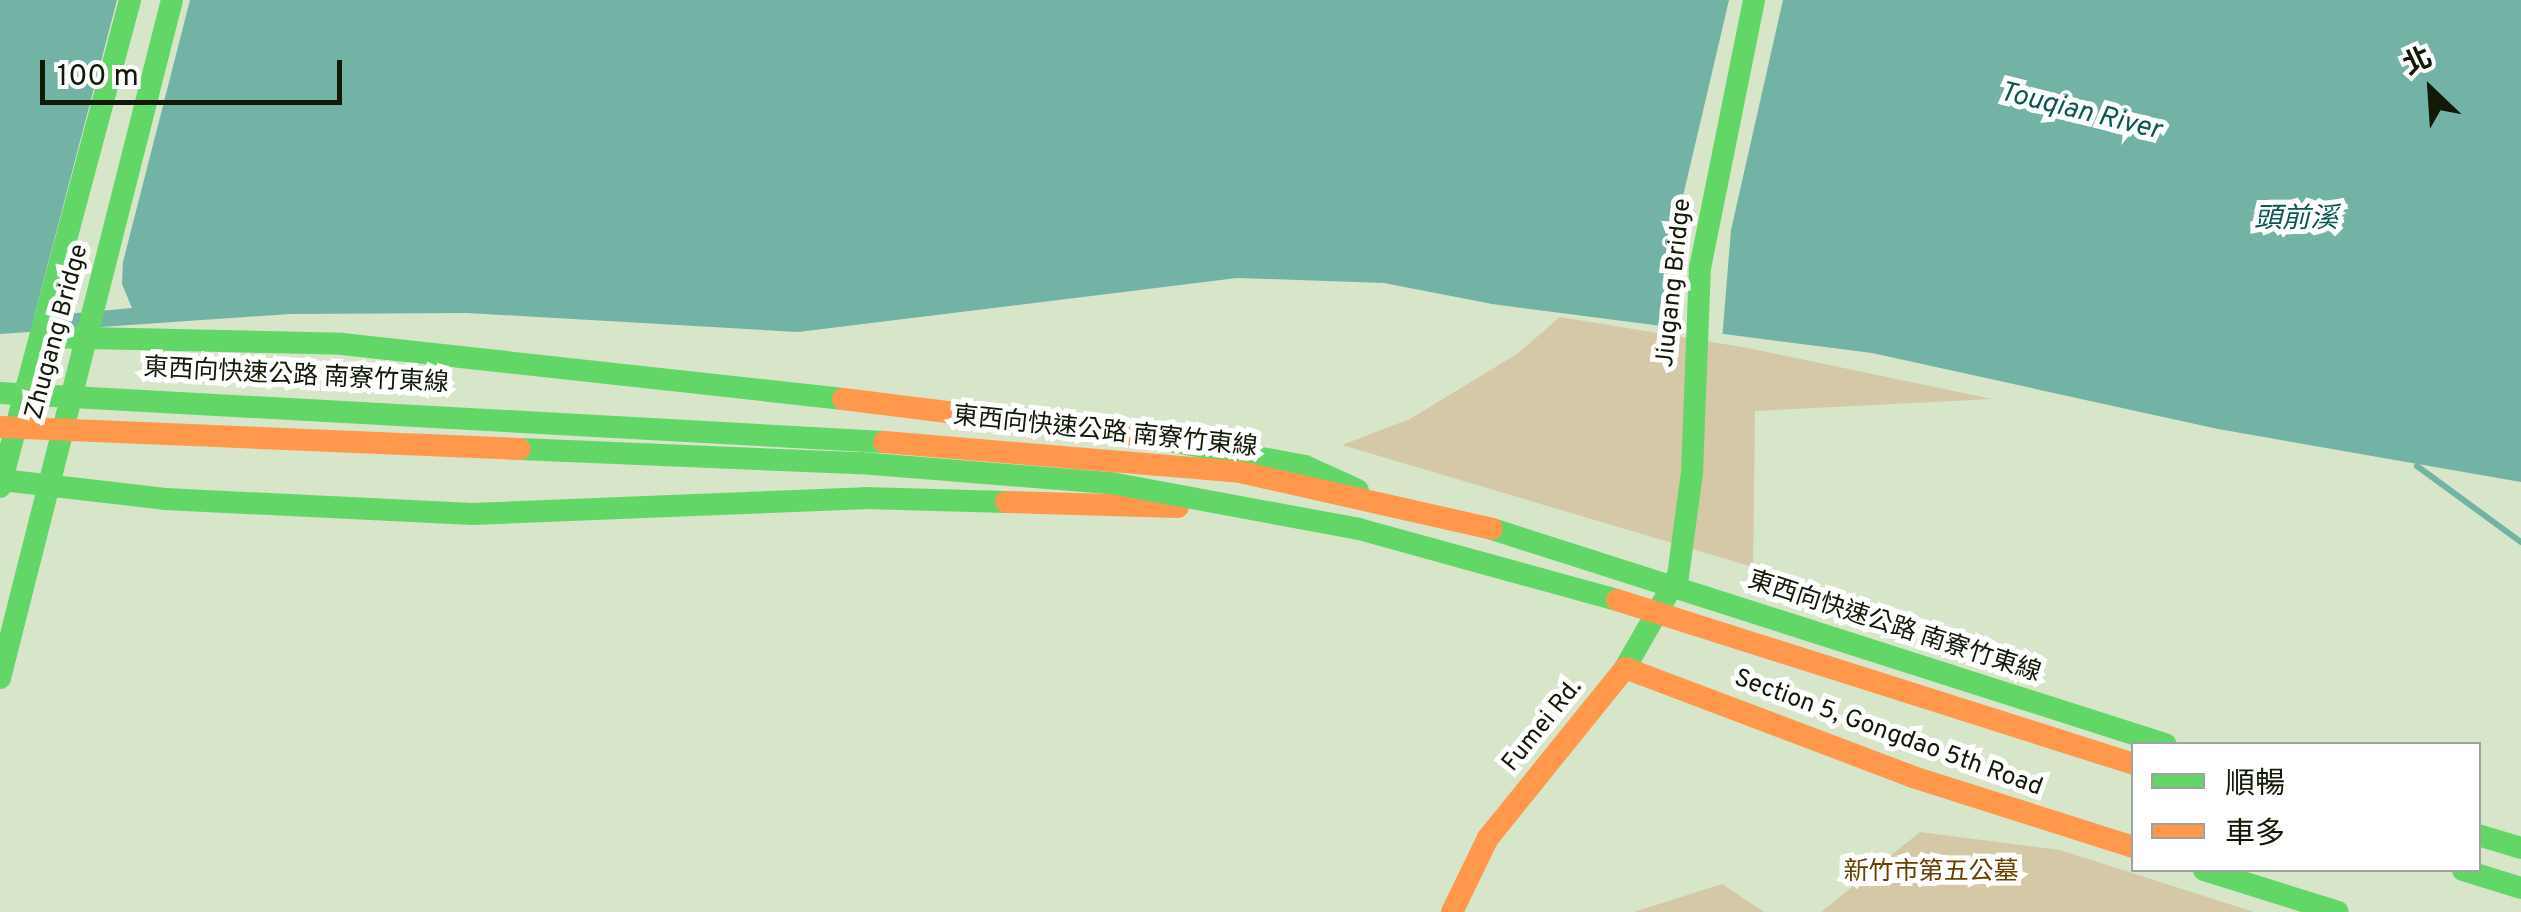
<!DOCTYPE html>
<html>
<head>
<meta charset="utf-8">
<style>
  body { margin:0 }
  #map { position:relative; width:2521px; height:912px; overflow:hidden; background:#d7e5c9; font-family:Overpass,"Noto Sans TC",sans-serif }
  div>[style] { position:absolute }
  .green>* { inset:0; background:#d5c8a7 }
  .water>* { inset:0; background:#73b3a6 }
  .pier>* { inset:0; background:#d7e5c9 }
  .stream>* { height:6px; margin:-3px; padding:0 3px; transform-origin:3px; border-radius:3px; background:#73b3a6 }
  .fast>* { height:22px; margin:-11px; padding:0 11px; transform-origin:11px; border-radius:11px; background:#63d668 }
  .slow>* { height:22px; margin:-11px; padding:0 11px; transform-origin:11px; border-radius:11px; background:#ff974d }
  .fast-bridge>* { height:22px; margin:-11px; padding:0 11px; transform-origin:11px; border-radius:11px; background:#63d668 }
  .slow-bridge>* { height:22px; margin:-11px; padding:0 11px; transform-origin:11px; border-radius:11px; background:#ff974d }
  span { translate:-50% -50%; white-space:nowrap; text-align:center; line-height:1.15; -webkit-text-stroke:10px #fff; paint-order:stroke }
  .street-label { font-size:25px; color:#111907 }
  .park-label { font-size:25px; color:#694000 }
  .water-label { font-size:28px; color:#0a5652; font-style:italic }
  .legend { position:absolute; left:2131px; top:742px; width:350px; height:130px; box-sizing:border-box; background:#fff; border:2px solid #a0a39c; margin:0; padding:12px 18px; list-style:none; font-size:30px; color:#111907 }
  .legend li { display:flex; align-items:center; gap:20px; height:50px }
  .legend b { width:50px; border:2px solid #a0a39c }
  .north { position:absolute; left:2381px; top:40px; width:100px; height:100px; -webkit-text-stroke:8px #fff; paint-order:stroke; rotate:335deg; font-size:28px; font-weight:700; line-height:40px; text-align:center; color:#111907 }
  .north::after { content:''; display:block; margin:auto; width:35px; height:45px; background:#111907; clip-path:polygon(50% 0,100% 100%,50% 72%,0 100%) }
  .scale { position:absolute; left:40px; top:60px; width:302px; height:45px; box-sizing:border-box; border:5px solid #111907; border-top:0; padding-left:12px; font-size:30px; line-height:35px; white-space:nowrap; color:#111907; -webkit-text-stroke:8px #fff; paint-order:stroke }
</style>
</head>
<body>
<div id="map">
  <div class="green">
    <div style="clip-path:polygon(1560px 317px,1748px 348px,1992px 399px,1755px 411px,1753px 567px,1342px 445px,1410px 419px,1517px 354px)"></div>
    <div style="clip-path:polygon(1920px 832px,2060px 850px,2254px 912px,1821px 912px)"></div>
    <div style="clip-path:polygon(1722px 884px,1764px 912px,1634px 912px)"></div>
  </div>
  <div class="water">
    <div style="clip-path:polygon(0 0,2521px 0,2521px 482px,2218px 429px,1872px 353px,1492px 304px,1384px 283px,1237px 278px,798px 332px,467px 313px,290px 314px,0 334px)"></div>
  </div>
  <div class="pier">
    <div style="clip-path:polygon(117px 0,190px 0,123px 262px,122px 284px,132px 308px,34px 317px)"></div>
    <div style="clip-path:polygon(1729px 0,1783px 0,1731px 230px,1722px 340px,1671px 334px,1676px 226px)"></div>
  </div>
  <div class="stream">
    <div style="left:2417px;top:466px;width:129px;rotate:36.2deg"></div>
  </div>
  <div class="fast">
    <div style="left:42px;top:337px;width:300px;rotate:1.3deg"></div>
    <div style="left:342px;top:344px;width:504px;rotate:6.26deg"></div>
    <div style="left:1142px;top:436px;width:166px;rotate:10.4deg"></div>
    <div style="left:1305px;top:466px;width:58px;rotate:24.4deg"></div>
    <div style="left:2px;top:480px;width:164px;rotate:6.6deg"></div>
    <div style="left:165px;top:499px;width:307px;rotate:2.8deg"></div>
    <div style="left:472px;top:514px;width:393px;rotate:-2.3deg"></div>
    <div style="left:865px;top:498px;width:141px;rotate:1.6deg"></div>
    <div style="left:0;top:487px;width:504px;rotate:-75.05deg"></div>
    <div style="left:1625px;top:668px;width:106px;rotate:-60.1deg"></div>
    <div style="left:1678px;top:576px;width:104px;rotate:-82.3deg"></div>
    <div style="left:1692px;top:473px;width:205px;rotate:-87.8deg"></div>
    <div style="left:1700px;top:268px;width:273px;rotate:-78.6deg"></div>
    <div style="left:0;top:678px;width:699px;rotate:-75.77deg"></div>
    <div style="left:2478px;top:835px;width:45px;rotate:16.8deg"></div>
    <div style="left:2204px;top:870px;width:140px;rotate:17.4deg"></div>
    <div style="left:2463px;top:870px;width:61px;rotate:17.2deg"></div>
  </div>
  <div class="slow">
    <div style="left:843px;top:399px;width:301px;rotate:7.1deg"></div>
    <div style="left:1006px;top:502px;width:172px;rotate:1.7deg"></div>
    <div style="left:1625px;top:668px;width:308px;rotate:20.7deg"></div>
    <div style="left:1913px;top:777px;width:232px;rotate:17.6deg"></div>
    <div style="left:1452px;top:912px;width:82px;rotate:-64.1deg"></div>
    <div style="left:1488px;top:838px;width:218px;rotate:-51.1deg"></div>
  </div>
  <div class="fast-bridge">
    <div style="left:0;top:393px;width:885px;rotate:3.17deg"></div>
    <div style="left:520px;top:449px;width:340px;rotate:2.4deg"></div>
    <div style="left:860px;top:463px;width:252px;rotate:4.6deg"></div>
    <div style="left:1111px;top:483px;width:252px;rotate:10.5deg"></div>
    <div style="left:1359px;top:529px;width:268px;rotate:15.4deg"></div>
    <div style="left:1492px;top:529px;width:707px;rotate:17.72deg"></div>
  </div>
  <div class="slow-bridge">
    <div style="left:0;top:427px;width:520px;rotate:2.42deg"></div>
    <div style="left:884px;top:442px;width:357px;rotate:4.8deg"></div>
    <div style="left:1240px;top:472px;width:258px;rotate:12.7deg"></div>
    <div style="left:1617px;top:600px;width:542px;rotate:17.6deg"></div>
  </div>
  <div class="street-label">
    <span style="left:1675px;top:283px;rotate:-84deg">Jiugang Bridge</span>
    <span style="left:58px;top:332px;rotate:-75deg">Zhugang Bridge</span>
    <span style="left:296px;top:377px;rotate:3deg">東西向快速公路 南寮竹東線</span>
    <span style="left:1105px;top:433px;rotate:6deg">東西向快速公路 南寮竹東線</span>
    <span style="left:1894px;top:628px;rotate:18deg">東西向快速公路 南寮竹東線</span>
    <span style="left:1543px;top:726px;rotate:-51deg">Fumei Rd.</span>
    <span style="left:1888px;top:734px;rotate:20deg">Section 5, Gongdao 5th Road</span>
  </div>
  <div class="park-label">
    <span style="left:1931px;top:873px">新竹市第五公墓</span>
  </div>
  <div class="water-label">
    <span style="left:2080px;top:112px;rotate:14deg">Touqian River</span>
    <span style="left:2296px;top:220px">頭前溪</span>
  </div>
  <ul class="legend">
  <li><b style="height:12px;background:#63d668"></b>順暢</li>
  <li><b style="height:12px;background:#ff974d"></b>車多</li>
  </ul>
  <div class="north">北</div>
  <div class="scale">100 m</div>
</div>
</body>
</html>
